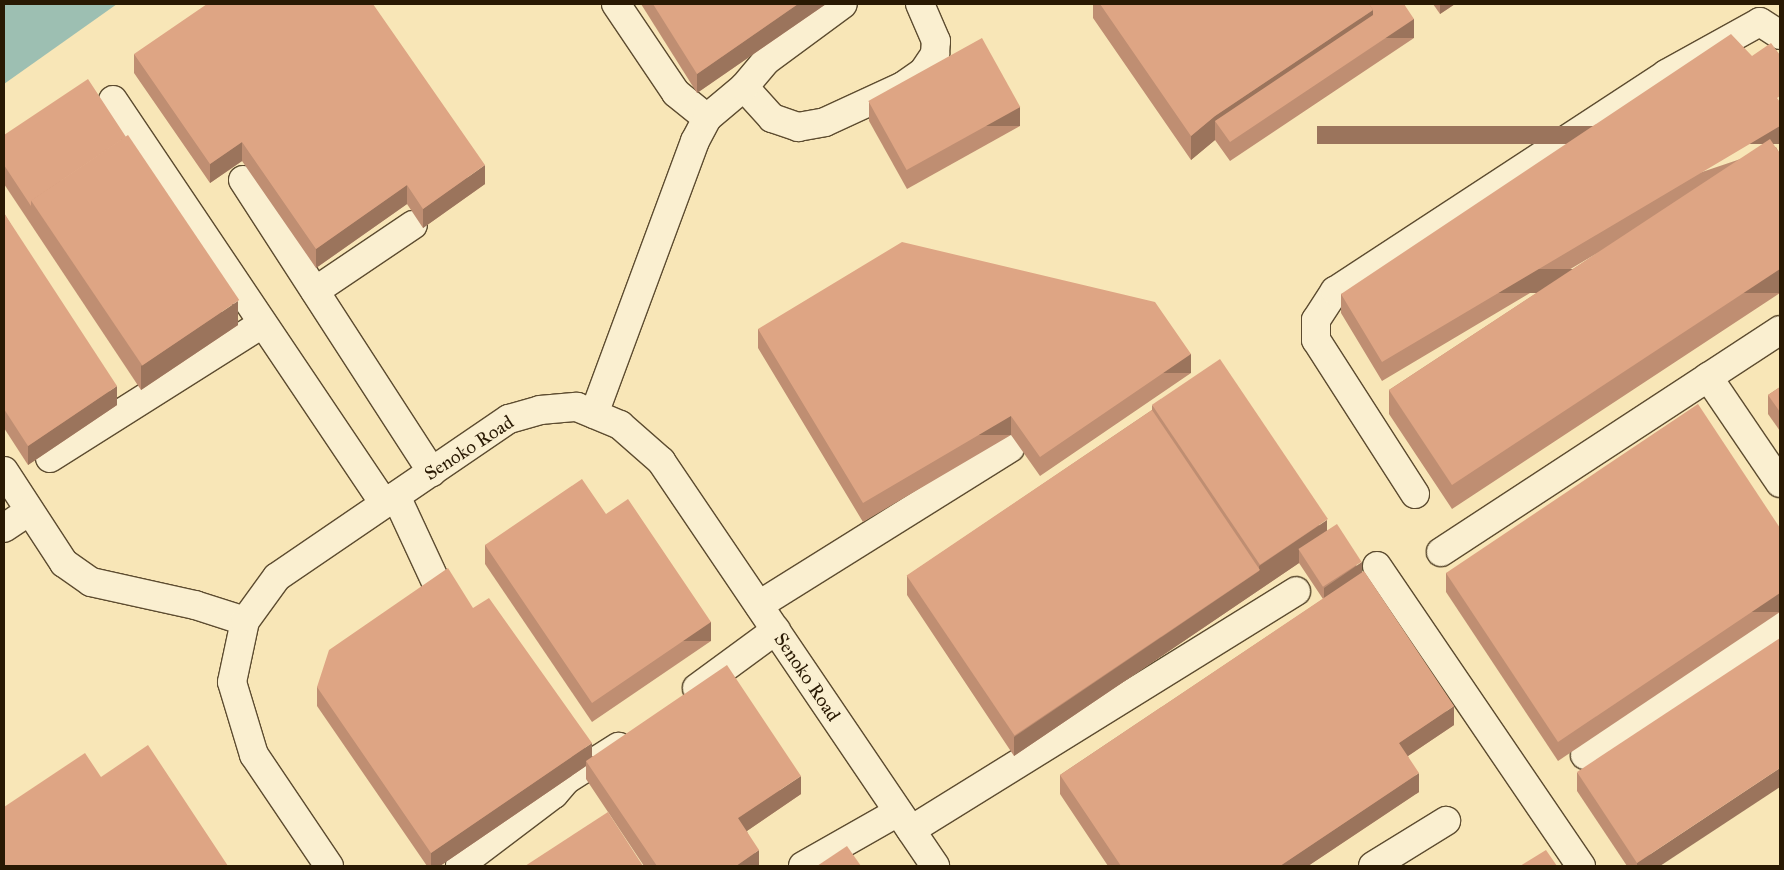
<!DOCTYPE html>
<html>
<head>
<meta charset="utf-8">
<style>
  body { margin:0 }
  #map { position:relative; width:1784px; height:870px; overflow:hidden; background:#f8e6b7; font-family:"IM FELL Great Primer",serif }
  div>[style] { position:absolute }
  .water>* { inset:0; background:#9dbfb2 }
  .roads { filter:drop-shadow(1px 0 #5d4c30) drop-shadow(-1px 0 #5d4c30) drop-shadow(0 1px #5d4c30) drop-shadow(0 -1px #5d4c30) }
  .minor>* { height:28px; margin:-14px; padding:0 14px; transform-origin:14px; border-radius:14px; background:#faefd0 }
  .wall>* { inset:0; background:#bf8e72 }
  .shaded-wall>* { inset:0; background:#9b745c; transform-origin:0 0 }
  .building>* { inset:0; background:#dea584; transform-origin:0 0 }
  span { translate:-50% -50%; white-space:nowrap; text-align:center; line-height:1.15; -webkit-text-stroke:5px #faefd0; paint-order:stroke }
  .street-label { font-size:19px; color:#291903 }
  .frame { position:absolute; inset:0; border:5px solid #291903; pointer-events:none }
</style>
</head>
<body>
<div id="map">
  <div class="water">
    <div style="clip-path:polygon(4px 4px,117px 4px,4px 84px)"></div>
  </div>
  <div class="roads">
    <div class="minor">
      <div style="left:616px;top:4px;width:107px;rotate:56deg"></div>
      <div style="left:676px;top:93px;width:40px;rotate:39deg"></div>
      <div style="left:744px;top:87px;width:42px;rotate:47.9deg"></div>
      <div style="left:772px;top:118px;width:28px;rotate:19deg"></div>
      <div style="left:798px;top:127px;width:27px;rotate:-10deg"></div>
      <div style="left:825px;top:122px;width:86px;rotate:-24.8deg"></div>
      <div style="left:903px;top:86px;width:24px;rotate:-35deg"></div>
      <div style="left:923px;top:72px;width:22px;rotate:-56deg"></div>
      <div style="left:935px;top:54px;width:13px;rotate:-86deg"></div>
      <div style="left:936px;top:41px;width:40px;rotate:-113.4deg"></div>
      <div style="left:113px;top:100px;width:486px;rotate:56.1deg"></div>
      <div style="left:243px;top:180px;width:348px;rotate:57.1deg"></div>
      <div style="left:315px;top:291px;width:118px;rotate:-34deg"></div>
      <div style="left:1708px;top:377px;width:128px;rotate:55.8deg"></div>
      <div style="left:594px;top:414px;width:291px;rotate:-69.7deg"></div>
      <div style="left:695px;top:141px;width:26px;rotate:-62deg"></div>
      <div style="left:707px;top:118px;width:48px;rotate:-40deg"></div>
      <div style="left:744px;top:87px;width:35px;rotate:-50deg"></div>
      <div style="left:767px;top:60px;width:94px;rotate:-36.4deg"></div>
      <div style="left:50px;top:458px;width:251px;rotate:-32.3deg"></div>
      <div style="left:4px;top:471px;width:110px;rotate:56.9deg"></div>
      <div style="left:64px;top:563px;width:33px;rotate:35deg"></div>
      <div style="left:91px;top:582px;width:107px;rotate:12.5deg"></div>
      <div style="left:195px;top:605px;width:52px;rotate:17.7deg"></div>
      <div style="left:1415px;top:494px;width:183px;rotate:-122.7deg"></div>
      <div style="left:1316px;top:340px;width:20px;rotate:-90deg"></div>
      <div style="left:1316px;top:320px;width:35px;rotate:-57deg"></div>
      <div style="left:1335px;top:291px;width:396px;rotate:-33.2deg"></div>
      <div style="left:1666px;top:74px;width:107px;rotate:-29deg"></div>
      <div style="left:1760px;top:22px;width:24px;rotate:33deg"></div>
      <div style="left:396px;top:496px;width:107px;rotate:65.1deg"></div>
      <div style="left:4px;top:528px;width:29px;rotate:-34deg"></div>
      <div style="left:1441px;top:552px;width:405px;rotate:-33.2deg"></div>
      <div style="left:1377px;top:566px;width:363px;rotate:55.8deg"></div>
      <div style="left:759px;top:605px;width:296px;rotate:-32deg"></div>
      <div style="left:697px;top:688px;width:98px;rotate:-36.3deg"></div>
      <div style="left:1585px;top:755px;width:235px;rotate:-34.1deg"></div>
      <div style="left:911px;top:830px;width:453px;rotate:-31.8deg"></div>
      <div style="left:460px;top:865px;width:118px;rotate:-37.1deg"></div>
      <div style="left:554px;top:794px;width:18px;rotate:-49deg"></div>
      <div style="left:566px;top:780px;width:62px;rotate:-32.4deg"></div>
      <div style="left:329px;top:866px;width:134px;rotate:-124deg"></div>
      <div style="left:254px;top:755px;width:76px;rotate:-106.8deg"></div>
      <div style="left:232px;top:682px;width:62px;rotate:-78deg"></div>
      <div style="left:245px;top:621px;width:54px;rotate:-54deg"></div>
      <div style="left:277px;top:577px;width:281px;rotate:-34.3deg"></div>
      <div style="left:509px;top:419px;width:32px;rotate:-16deg"></div>
      <div style="left:540px;top:410px;width:37px;rotate:-5deg"></div>
      <div style="left:577px;top:407px;width:47px;rotate:22.7deg"></div>
      <div style="left:620px;top:425px;width:55px;rotate:41.3deg"></div>
      <div style="left:661px;top:461px;width:489px;rotate:55.9deg"></div>
      <div style="left:803px;top:866px;width:109px;rotate:-29.6deg"></div>
      <div style="left:1373px;top:866px;width:86px;rotate:-31.7deg"></div>
    </div>
  </div>
  <div class="wall">
    <div style="clip-path:polygon(641px 4px,826px 4px,697px 93px)"></div>
    <div style="clip-path:polygon(1093px 4px,1404px 4px,1414px 38px,1230px 161px,1215px 140px,1191px 160px,1093px 18px)"></div>
    <div style="clip-path:polygon(1433px 4px,1455px 4px,1440px 14px)"></div>
    <div style="clip-path:polygon(134px 54px,485px 184px,423px 228px,407px 204px,316px 268px,242px 161px,210px 183px,134px 73px)"></div>
    <div style="clip-path:polygon(869px 102px,1020px 126px,907px 189px,869px 121px)"></div>
    <div style="clip-path:polygon(4px 135px,238px 325px,141px 390px,4px 184px)"></div>
    <div style="clip-path:polygon(1776px 147px,1780px 154px,1780px 293px,1452px 509px,1389px 414px,1389px 390px,1599px 252px,1382px 381px,1341px 313px,1341px 294px)"></div>
    <div style="clip-path:polygon(4px 213px,117px 405px,28px 465px,4px 428px)"></div>
    <div style="clip-path:polygon(758px 329px,1191px 373px,1040px 476px,1011px 435px,863px 522px,758px 348px)"></div>
    <div style="clip-path:polygon(1780px 387px,1780px 431px,1768px 414px,1768px 395px)"></div>
    <div style="clip-path:polygon(1152px 405px,1327px 531px,1362px 572px,1454px 725px,1408px 756px,1419px 792px,1308px 866px,1108px 866px,1060px 794px,1060px 775px,1323px 599px,1299px 563px,1014px 756px,907px 595px,907px 576px,1152px 410px)"></div>
    <div style="clip-path:polygon(606px 514px,711px 641px,592px 722px,485px 564px,485px 545px)"></div>
    <div style="clip-path:polygon(1780px 528px,1780px 612px,1558px 761px,1446px 592px,1446px 573px)"></div>
    <div style="clip-path:polygon(473px 608px,592px 756px,801px 794px,747px 831px,759px 866px,644px 866px,586px 779px,586px 766px,440px 866px,427px 866px,317px 706px,317px 687px)"></div>
    <div style="clip-path:polygon(1577px 772px,1660px 866px,1627px 866px,1577px 791px)"></div>
  </div>
  <div class="shaded-wall">
    <div style="clip-path:polygon(798px 4px,826px 4px,697px 93px,697px 74px)"></div>
    <div style="clip-path:polygon(1440px 4px,1455px 4px,1440px 14px)"></div>
    <div style="clip-path:polygon(1373px 10px,1373px 34px,1215px 121px,1215px 140px,1191px 160px,1191px 136px,1215px 116px)"></div>
    <div style="left:1414px;top:19px;width:19px;height:221px;rotate:90deg"></div>
    <div style="left:1020px;top:107px;width:19px;height:129px;rotate:90deg"></div>
    <div style="left:1780px;top:126px;width:18px;height:463px;rotate:90deg"></div>
    <div style="clip-path:polygon(242px 142px,242px 161px,210px 183px,210px 164px)"></div>
    <div style="clip-path:polygon(485px 165px,485px 184px,423px 228px,423px 209px)"></div>
    <div style="clip-path:polygon(407px 185px,407px 204px,316px 268px,316px 249px)"></div>
    <div style="left:1780px;top:269px;width:24px;height:393px;rotate:90deg"></div>
    <div style="clip-path:polygon(238px 301px,238px 325px,141px 390px,141px 366px)"></div>
    <div style="left:1191px;top:354px;width:19px;height:183px;rotate:90deg"></div>
    <div style="clip-path:polygon(117px 386px,117px 405px,28px 465px,28px 446px)"></div>
    <div style="left:1011px;top:416px;width:19px;height:172px;rotate:90deg"></div>
    <div style="clip-path:polygon(1327px 520px,1327px 544px,1299px 550px,1299px 563px,1014px 756px,1014px 737px,1259px 571px,1259px 566px)"></div>
    <div style="clip-path:polygon(1362px 562px,1362px 576px,1324px 602px,1324px 588px)"></div>
    <div style="left:1780px;top:593px;width:19px;height:267px;rotate:90deg"></div>
    <div style="left:711px;top:622px;width:19px;height:144px;rotate:90deg"></div>
    <div style="clip-path:polygon(1454px 706px,1454px 725px,1399px 762px,1399px 743px)"></div>
    <div style="clip-path:polygon(592px 743px,592px 762px,586px 761px,586px 766px,440px 866px,431px 866px,431px 853px)"></div>
    <div style="clip-path:polygon(1780px 768px,1780px 787px,1660px 866px,1637px 866px,1637px 863px)"></div>
    <div style="clip-path:polygon(1419px 773px,1419px 792px,1308px 866px,1280px 866px)"></div>
    <div style="clip-path:polygon(801px 776px,801px 794px,738px 837px,738px 818px)"></div>
    <div style="clip-path:polygon(759px 850px,759px 866px,736px 866px)"></div>
  </div>
  <div class="building">
    <div style="clip-path:polygon(207px 4px,373px 4px,485px 165px,423px 209px,407px 185px,316px 249px,242px 142px,210px 164px,134px 54px)"></div>
    <div style="clip-path:polygon(653px 4px,798px 4px,697px 74px)"></div>
    <div style="clip-path:polygon(1100px 4px,1369px 4px,1373px 10px,1215px 116px,1191px 136px)"></div>
    <div style="clip-path:polygon(1369px 4px,1404px 4px,1414px 19px,1230px 142px,1215px 121px,1373px 15px,1373px 10px)"></div>
    <div style="clip-path:polygon(1731px 34px,1752px 56px,1771px 43px,1780px 55px,1780px 96px,1777px 98px,1780px 102px,1780px 126px,1382px 362px,1341px 294px)"></div>
    <div style="left:982px;top:38px;width:79px;height:130px;rotate:61deg"></div>
    <div style="clip-path:polygon(88px 79px,126px 137px,31px 201px,31px 206px,4px 165px,4px 135px)"></div>
    <div style="left:128px;top:135px;width:199px;height:117px;rotate:56deg"></div>
    <div style="clip-path:polygon(1770px 139px,1780px 154px,1780px 269px,1452px 485px,1389px 390px)"></div>
    <div style="clip-path:polygon(4px 213px,117px 386px,28px 446px,4px 409px)"></div>
    <div style="clip-path:polygon(902px 242px,1155px 302px,1191px 354px,1040px 457px,1011px 416px,863px 503px,758px 329px)"></div>
    <div style="left:1220px;top:359px;width:193px;height:82px;rotate:56deg"></div>
    <div style="clip-path:polygon(1780px 387px,1780px 412px,1768px 395px)"></div>
    <div style="clip-path:polygon(1698px 404px,1780px 528px,1780px 593px,1558px 742px,1446px 573px)"></div>
    <div style="left:1152px;top:410px;width:193px;height:296px;rotate:56deg"></div>
    <div style="clip-path:polygon(582px 479px,606px 514px,628px 499px,711px 622px,592px 703px,485px 545px)"></div>
    <div style="left:1337px;top:524px;width:45px;height:46px;rotate:57deg"></div>
    <div style="clip-path:polygon(448px 568px,473px 608px,489px 598px,592px 743px,431px 853px,317px 687px,329px 650px)"></div>
    <div style="clip-path:polygon(1364px 571px,1454px 706px,1399px 743px,1419px 773px,1280px 866px,1121px 866px,1060px 775px)"></div>
    <div style="clip-path:polygon(1780px 638px,1780px 768px,1637px 863px,1577px 772px)"></div>
    <div style="clip-path:polygon(727px 665px,801px 776px,738px 818px,759px 850px,736px 866px,657px 866px,586px 761px)"></div>
    <div style="clip-path:polygon(148px 745px,228px 866px,4px 866px,4px 807px,85px 753px,101px 777px)"></div>
    <div style="clip-path:polygon(608px 812px,643px 866px,525px 866px)"></div>
    <div style="clip-path:polygon(847px 846px,861px 866px,817px 866px)"></div>
    <div style="clip-path:polygon(1546px 850px,1557px 866px,1520px 866px)"></div>
  </div>
  <div class="street-label">
    <span style="left:469px;top:448px;rotate:-33deg">Senoko Road</span>
    <span style="left:807px;top:677px;rotate:56deg">Senoko Road</span>
  </div>
  <div class="frame"></div>
</div>
</body>
</html>
